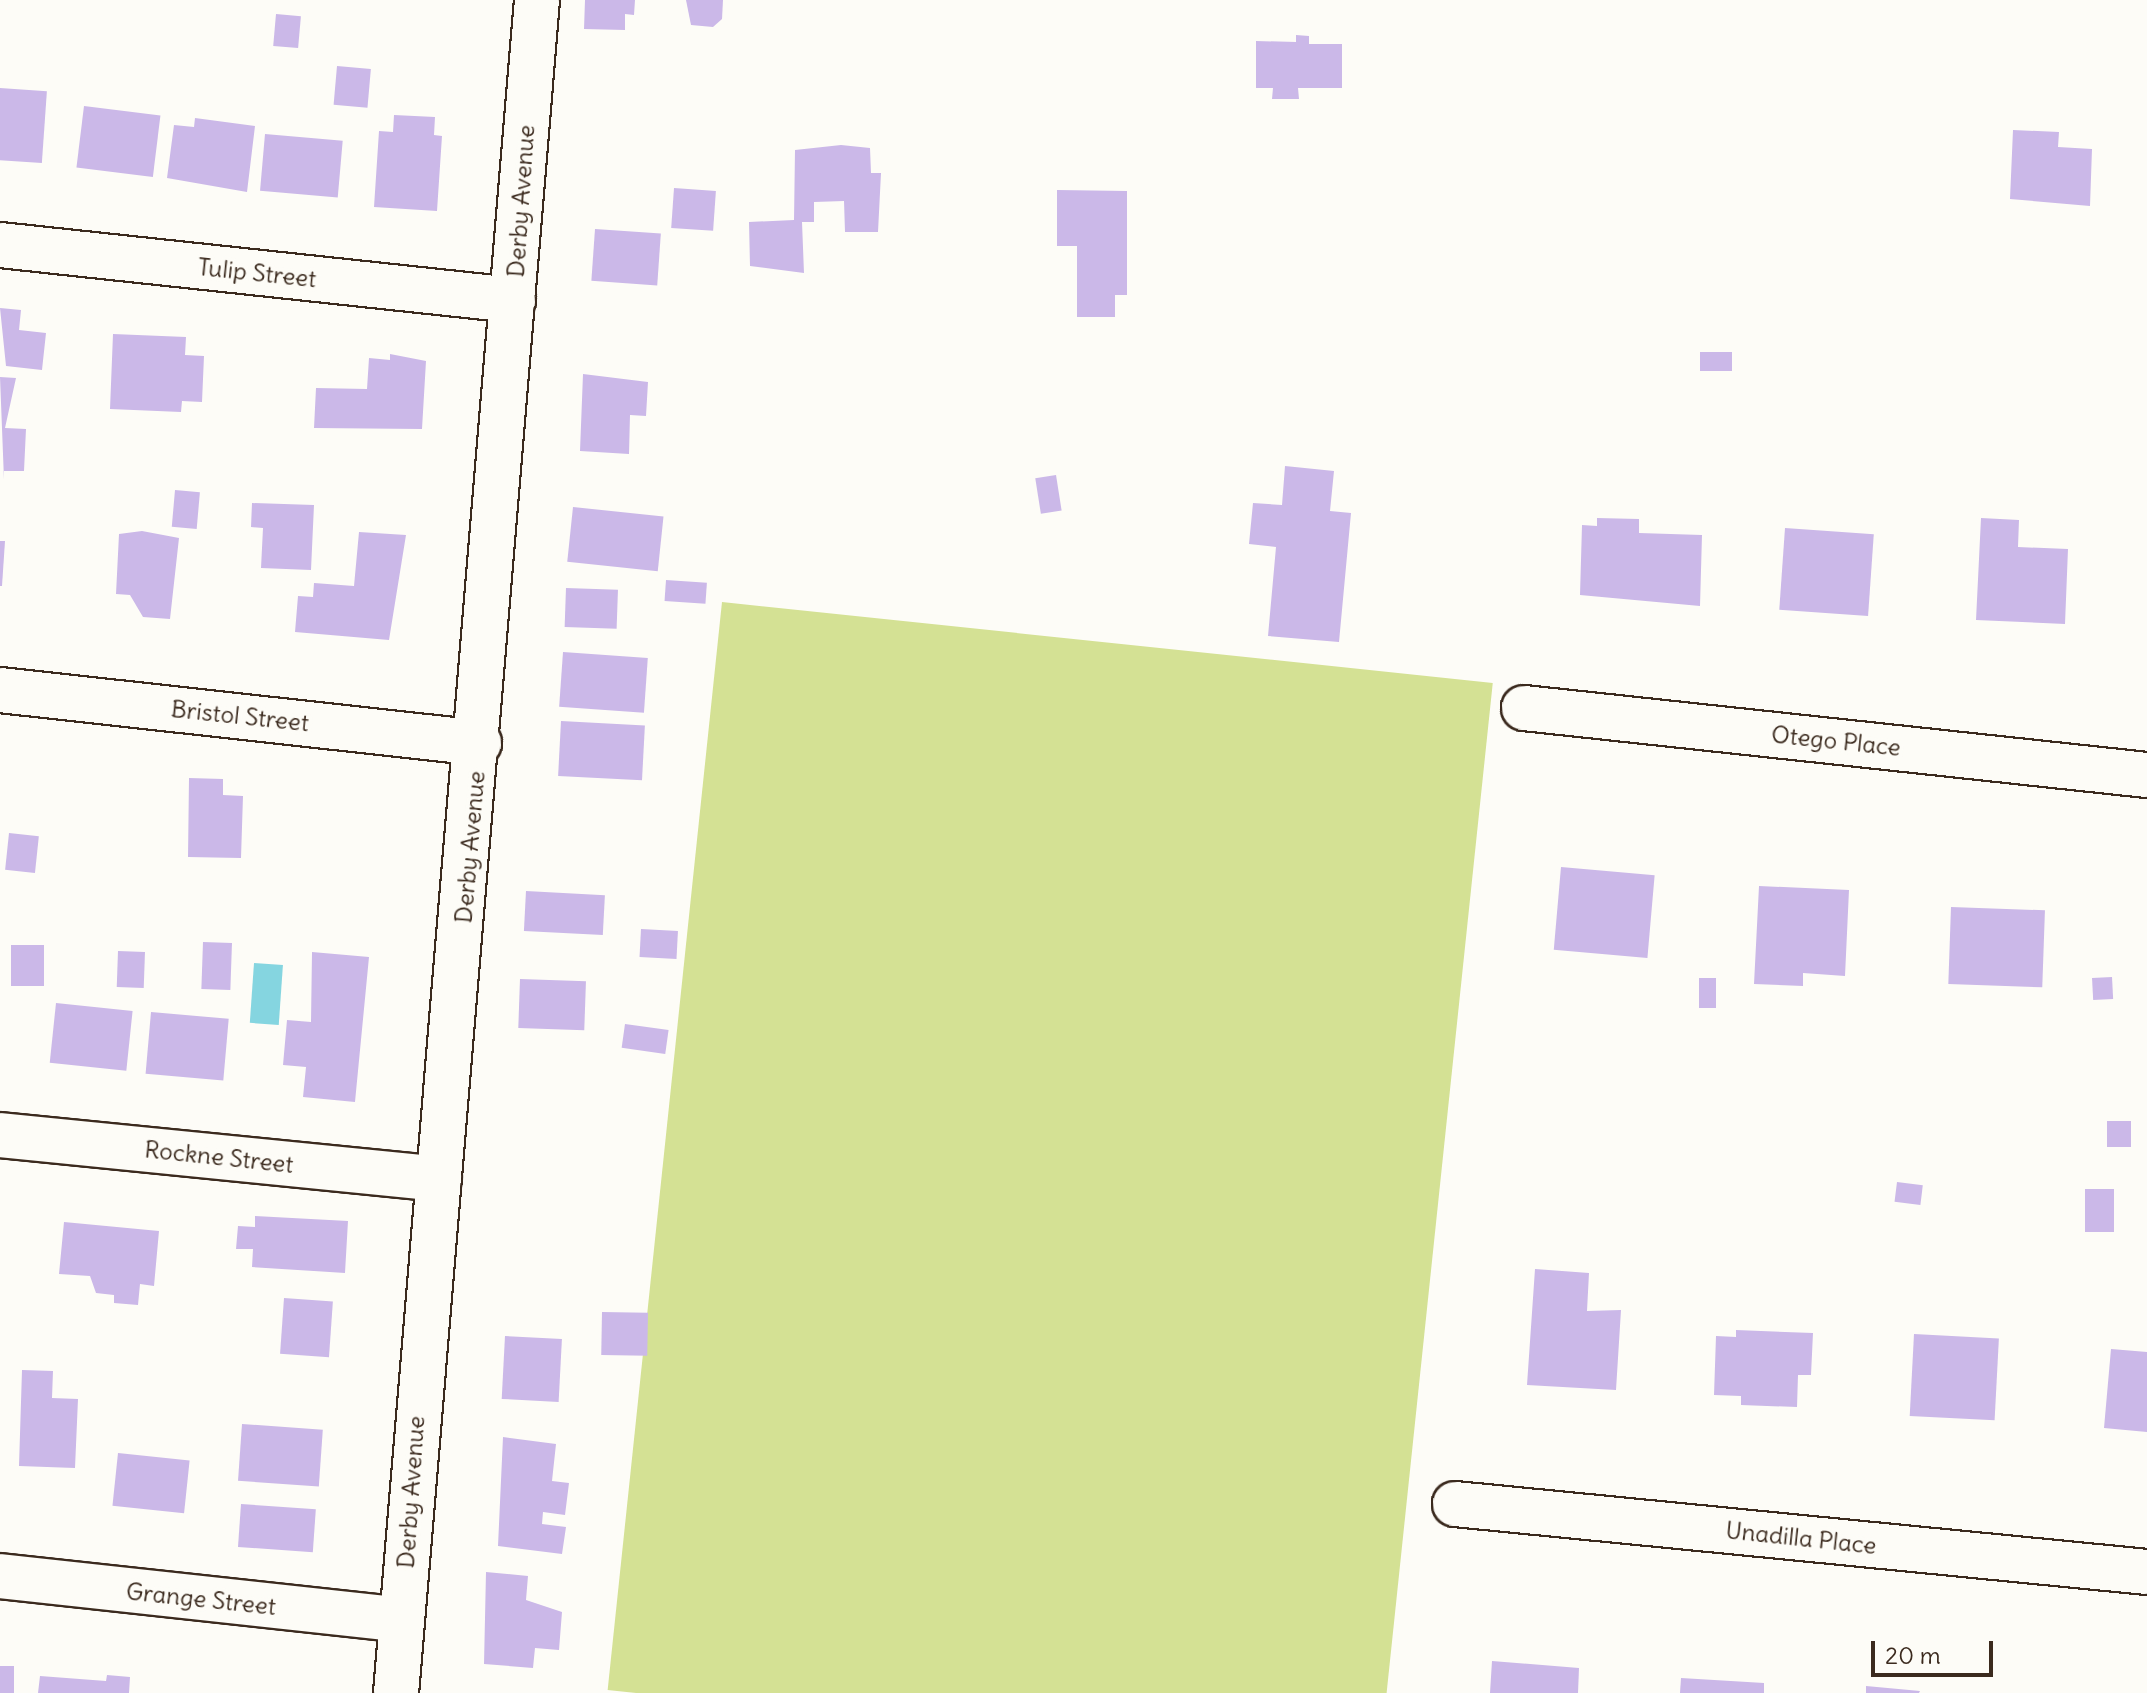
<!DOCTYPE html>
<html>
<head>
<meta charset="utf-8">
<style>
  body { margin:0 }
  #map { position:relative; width:2147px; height:1693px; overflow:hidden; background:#fdfcf7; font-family:Delius,sans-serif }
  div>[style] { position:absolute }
  .green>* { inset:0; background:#d4e194; transform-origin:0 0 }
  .water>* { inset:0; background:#85d5e0; transform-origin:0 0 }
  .building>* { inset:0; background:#cbb8e8; transform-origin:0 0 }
  .roads { filter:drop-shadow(2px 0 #3b2a1e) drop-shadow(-2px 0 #3b2a1e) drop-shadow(0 2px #3b2a1e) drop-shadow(0 -2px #3b2a1e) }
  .minor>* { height:44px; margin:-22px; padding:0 22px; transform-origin:22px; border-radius:22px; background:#fdfcf7 }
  span { translate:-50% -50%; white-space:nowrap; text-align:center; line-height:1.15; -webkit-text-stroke:8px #fdfcf7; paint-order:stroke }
  .street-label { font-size:24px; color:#3b2a1e }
  .scale { position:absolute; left:1871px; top:1641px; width:122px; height:36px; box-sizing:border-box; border:4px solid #3b2a1e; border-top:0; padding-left:10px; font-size:24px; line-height:28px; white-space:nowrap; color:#3b2a1e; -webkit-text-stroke:6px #fdfcf7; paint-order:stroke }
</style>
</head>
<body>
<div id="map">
  <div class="green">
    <div style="left:722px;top:602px;width:775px;height:1094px;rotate:6deg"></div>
  </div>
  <div class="water">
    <div style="left:254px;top:963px;width:29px;height:60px;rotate:4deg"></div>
  </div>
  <div class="building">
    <div style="clip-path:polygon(585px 0,635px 0,634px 15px,625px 14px,625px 30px,584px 29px)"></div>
    <div style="clip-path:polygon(686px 0,723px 0,722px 19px,713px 27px,691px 25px)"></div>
    <div style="left:276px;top:14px;width:25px;height:32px;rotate:5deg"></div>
    <div style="clip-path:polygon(1296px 35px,1309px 36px,1309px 44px,1342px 44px,1342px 88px,1298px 88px,1299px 99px,1272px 99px,1273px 88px,1256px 88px,1256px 41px,1296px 42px)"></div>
    <div style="left:337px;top:66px;width:34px;height:39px;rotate:5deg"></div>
    <div style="left:0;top:88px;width:47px;height:72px;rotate:4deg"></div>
    <div style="left:84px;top:106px;width:77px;height:62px;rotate:7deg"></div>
    <div style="clip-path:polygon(394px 115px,435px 117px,434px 135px,442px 136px,437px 211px,374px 207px,379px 131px,393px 132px)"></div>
    <div style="clip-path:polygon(195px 118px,255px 126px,247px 192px,167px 178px,174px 125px,194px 127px)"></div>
    <div style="clip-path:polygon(2013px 130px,2059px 132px,2058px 147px,2092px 149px,2090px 206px,2010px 199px)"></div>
    <div style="left:265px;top:134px;width:78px;height:57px;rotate:5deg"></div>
    <div style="clip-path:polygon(841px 145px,870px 148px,871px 173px,881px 173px,878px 232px,845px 232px,844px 201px,814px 202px,814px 222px,802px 222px,804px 273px,750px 266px,749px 222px,794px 220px,795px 150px)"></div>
    <div style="left:674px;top:188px;width:42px;height:40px;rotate:4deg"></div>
    <div style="clip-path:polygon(1057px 190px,1127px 191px,1127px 295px,1115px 295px,1115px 317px,1077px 317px,1077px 246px,1057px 246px)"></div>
    <div style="left:595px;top:229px;width:66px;height:52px;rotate:4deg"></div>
    <div style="clip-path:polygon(0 308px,21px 310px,19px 330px,46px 333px,42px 370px,6px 366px)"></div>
    <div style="clip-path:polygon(113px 334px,186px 337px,185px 355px,204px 356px,202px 402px,182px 401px,181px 412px,110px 409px)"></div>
    <div style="left:1700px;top:352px;width:32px;height:19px"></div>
    <div style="clip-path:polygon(390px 354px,426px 361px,422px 429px,314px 428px,316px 388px,367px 389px,369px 358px,390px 360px)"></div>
    <div style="clip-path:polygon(583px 374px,648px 382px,646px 416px,630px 415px,629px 454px,580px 451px)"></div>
    <div style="clip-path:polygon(0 377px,16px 378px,5px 428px,26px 429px,24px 471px,4px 471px,4px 480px)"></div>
    <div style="clip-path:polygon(1285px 466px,1334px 471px,1330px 511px,1351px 513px,1339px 642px,1268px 636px,1276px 547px,1249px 544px,1253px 503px,1282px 505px)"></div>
    <div style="left:1056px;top:475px;width:36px;height:21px;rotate:81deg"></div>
    <div style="left:175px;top:490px;width:25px;height:37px;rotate:5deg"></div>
    <div style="clip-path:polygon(252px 503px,314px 505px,311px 570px,261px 568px,263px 528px,251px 527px)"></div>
    <div style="left:573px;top:507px;width:91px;height:55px;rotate:6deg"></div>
    <div style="clip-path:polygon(1597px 518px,1639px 519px,1639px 533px,1702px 535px,1700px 606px,1580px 595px,1582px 525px,1597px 526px)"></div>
    <div style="clip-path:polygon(1981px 518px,2019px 520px,2018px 547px,2068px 549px,2065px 624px,1976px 620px)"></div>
    <div style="left:1785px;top:528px;width:89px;height:82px;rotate:4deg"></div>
    <div style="clip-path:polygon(142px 531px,179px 538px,170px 619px,143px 617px,130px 595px,116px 594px,119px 534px)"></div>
    <div style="clip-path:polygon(359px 532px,406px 535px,389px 640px,295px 632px,298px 596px,313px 597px,314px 583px,354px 586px)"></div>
    <div style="clip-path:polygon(0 541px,5px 541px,2px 586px,0 586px)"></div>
    <div style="left:666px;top:580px;width:41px;height:21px;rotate:4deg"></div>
    <div style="left:566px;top:588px;width:52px;height:39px;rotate:2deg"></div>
    <div style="left:563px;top:652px;width:85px;height:55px;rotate:4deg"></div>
    <div style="left:561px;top:721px;width:84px;height:55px;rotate:3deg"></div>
    <div style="clip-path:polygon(189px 778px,223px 779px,223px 795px,243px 796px,241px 858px,188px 857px)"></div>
    <div style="left:9px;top:833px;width:30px;height:37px;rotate:6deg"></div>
    <div style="left:1561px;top:867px;width:94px;height:83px;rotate:5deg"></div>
    <div style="clip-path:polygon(1759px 886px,1849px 890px,1845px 976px,1803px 973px,1803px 986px,1754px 984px)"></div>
    <div style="left:526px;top:891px;width:79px;height:40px;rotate:3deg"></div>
    <div style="left:1951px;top:907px;width:94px;height:77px;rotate:2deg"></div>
    <div style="left:641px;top:929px;width:37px;height:28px;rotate:3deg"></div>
    <div style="left:203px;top:942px;width:29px;height:47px;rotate:2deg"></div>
    <div style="left:11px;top:945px;width:33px;height:41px"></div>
    <div style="left:118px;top:951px;width:27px;height:36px;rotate:2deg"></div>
    <div style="clip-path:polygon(312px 952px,369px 957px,355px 1102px,303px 1097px,306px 1067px,283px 1065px,287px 1020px,311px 1022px)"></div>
    <div style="left:2112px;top:977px;width:22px;height:20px;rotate:87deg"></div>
    <div style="left:1699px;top:978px;width:17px;height:30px"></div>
    <div style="left:520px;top:979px;width:66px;height:49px;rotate:2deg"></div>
    <div style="left:56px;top:1003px;width:77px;height:60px;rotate:6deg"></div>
    <div style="left:151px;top:1012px;width:78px;height:62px;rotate:5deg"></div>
    <div style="left:625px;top:1024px;width:44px;height:24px;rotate:8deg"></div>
    <div style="left:2131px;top:1121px;width:26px;height:24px;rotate:90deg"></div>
    <div style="left:1897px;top:1182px;width:26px;height:20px;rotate:7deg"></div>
    <div style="left:2085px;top:1189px;width:29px;height:43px"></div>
    <div style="clip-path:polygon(255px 1216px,348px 1221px,345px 1273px,252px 1267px,253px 1249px,236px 1249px,238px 1226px,255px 1227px)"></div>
    <div style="clip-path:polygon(64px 1222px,159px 1231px,154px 1286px,140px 1284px,138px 1305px,114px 1303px,114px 1295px,96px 1293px,90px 1276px,59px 1274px)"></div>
    <div style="clip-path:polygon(1535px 1269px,1589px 1273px,1587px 1311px,1621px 1310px,1616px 1390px,1527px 1385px)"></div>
    <div style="left:284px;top:1298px;width:49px;height:56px;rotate:4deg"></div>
    <div style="left:602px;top:1312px;width:46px;height:43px;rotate:1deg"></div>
    <div style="clip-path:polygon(1736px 1330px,1813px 1333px,1811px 1375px,1798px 1375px,1797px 1407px,1741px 1405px,1741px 1396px,1714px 1395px,1716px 1336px,1736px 1337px)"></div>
    <div style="left:1914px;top:1334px;width:85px;height:82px;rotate:3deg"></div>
    <div style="left:505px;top:1336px;width:57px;height:63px;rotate:3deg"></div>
    <div style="clip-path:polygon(2111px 1349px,2147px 1352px,2147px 1432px,2104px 1428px)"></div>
    <div style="clip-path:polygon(22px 1370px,53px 1371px,52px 1398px,78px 1399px,75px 1468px,19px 1466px)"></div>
    <div style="left:242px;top:1424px;width:81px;height:57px;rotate:4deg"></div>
    <div style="clip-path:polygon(503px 1437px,556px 1444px,552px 1481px,569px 1483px,565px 1515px,543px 1512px,542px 1524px,566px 1527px,562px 1554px,498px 1546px)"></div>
    <div style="left:118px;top:1453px;width:72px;height:53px;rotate:6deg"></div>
    <div style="left:241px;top:1504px;width:75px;height:43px;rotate:4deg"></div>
    <div style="clip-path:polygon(486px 1572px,528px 1576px,526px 1600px,562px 1612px,559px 1650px,535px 1648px,533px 1668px,484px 1664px)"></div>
    <div style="clip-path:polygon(1492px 1661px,1579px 1668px,1578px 1693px,1490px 1693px)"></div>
    <div style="left:0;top:1666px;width:14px;height:27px"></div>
    <div style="clip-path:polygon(107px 1675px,130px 1677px,129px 1693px,38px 1693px,40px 1676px,106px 1681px)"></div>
    <div style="clip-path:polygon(1681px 1678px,1764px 1683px,1764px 1693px,1680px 1693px)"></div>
    <div style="clip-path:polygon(1866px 1686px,1920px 1691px,1919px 1693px,1866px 1693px)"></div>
  </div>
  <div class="roads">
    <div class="minor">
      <div style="left:0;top:245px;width:516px;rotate:6.12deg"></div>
      <div style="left:0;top:690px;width:482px;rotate:6.3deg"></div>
      <div style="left:1524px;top:708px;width:627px;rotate:6.14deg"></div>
      <div style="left:0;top:1135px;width:441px;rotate:5.7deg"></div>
      <div style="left:1455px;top:1504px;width:695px;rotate:5.61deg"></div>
      <div style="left:0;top:1576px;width:404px;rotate:6.2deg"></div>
      <div style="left:396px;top:1693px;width:1699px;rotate:-85.24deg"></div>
    </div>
  </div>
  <div class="street-label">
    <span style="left:521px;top:201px;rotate:-86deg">Derby Avenue</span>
    <span style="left:257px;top:273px;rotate:6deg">Tulip Street</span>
    <span style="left:240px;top:716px;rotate:6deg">Bristol Street</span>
    <span style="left:1836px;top:741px;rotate:6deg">Otego Place</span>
    <span style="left:470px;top:847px;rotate:-85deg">Derby Avenue</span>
    <span style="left:219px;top:1157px;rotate:6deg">Rockne Street</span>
    <span style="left:411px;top:1492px;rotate:-86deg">Derby Avenue</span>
    <span style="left:1801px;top:1538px;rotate:6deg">Unadilla Place</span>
    <span style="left:201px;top:1599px;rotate:6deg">Grange Street</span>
  </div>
  <div class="scale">20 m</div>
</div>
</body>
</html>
